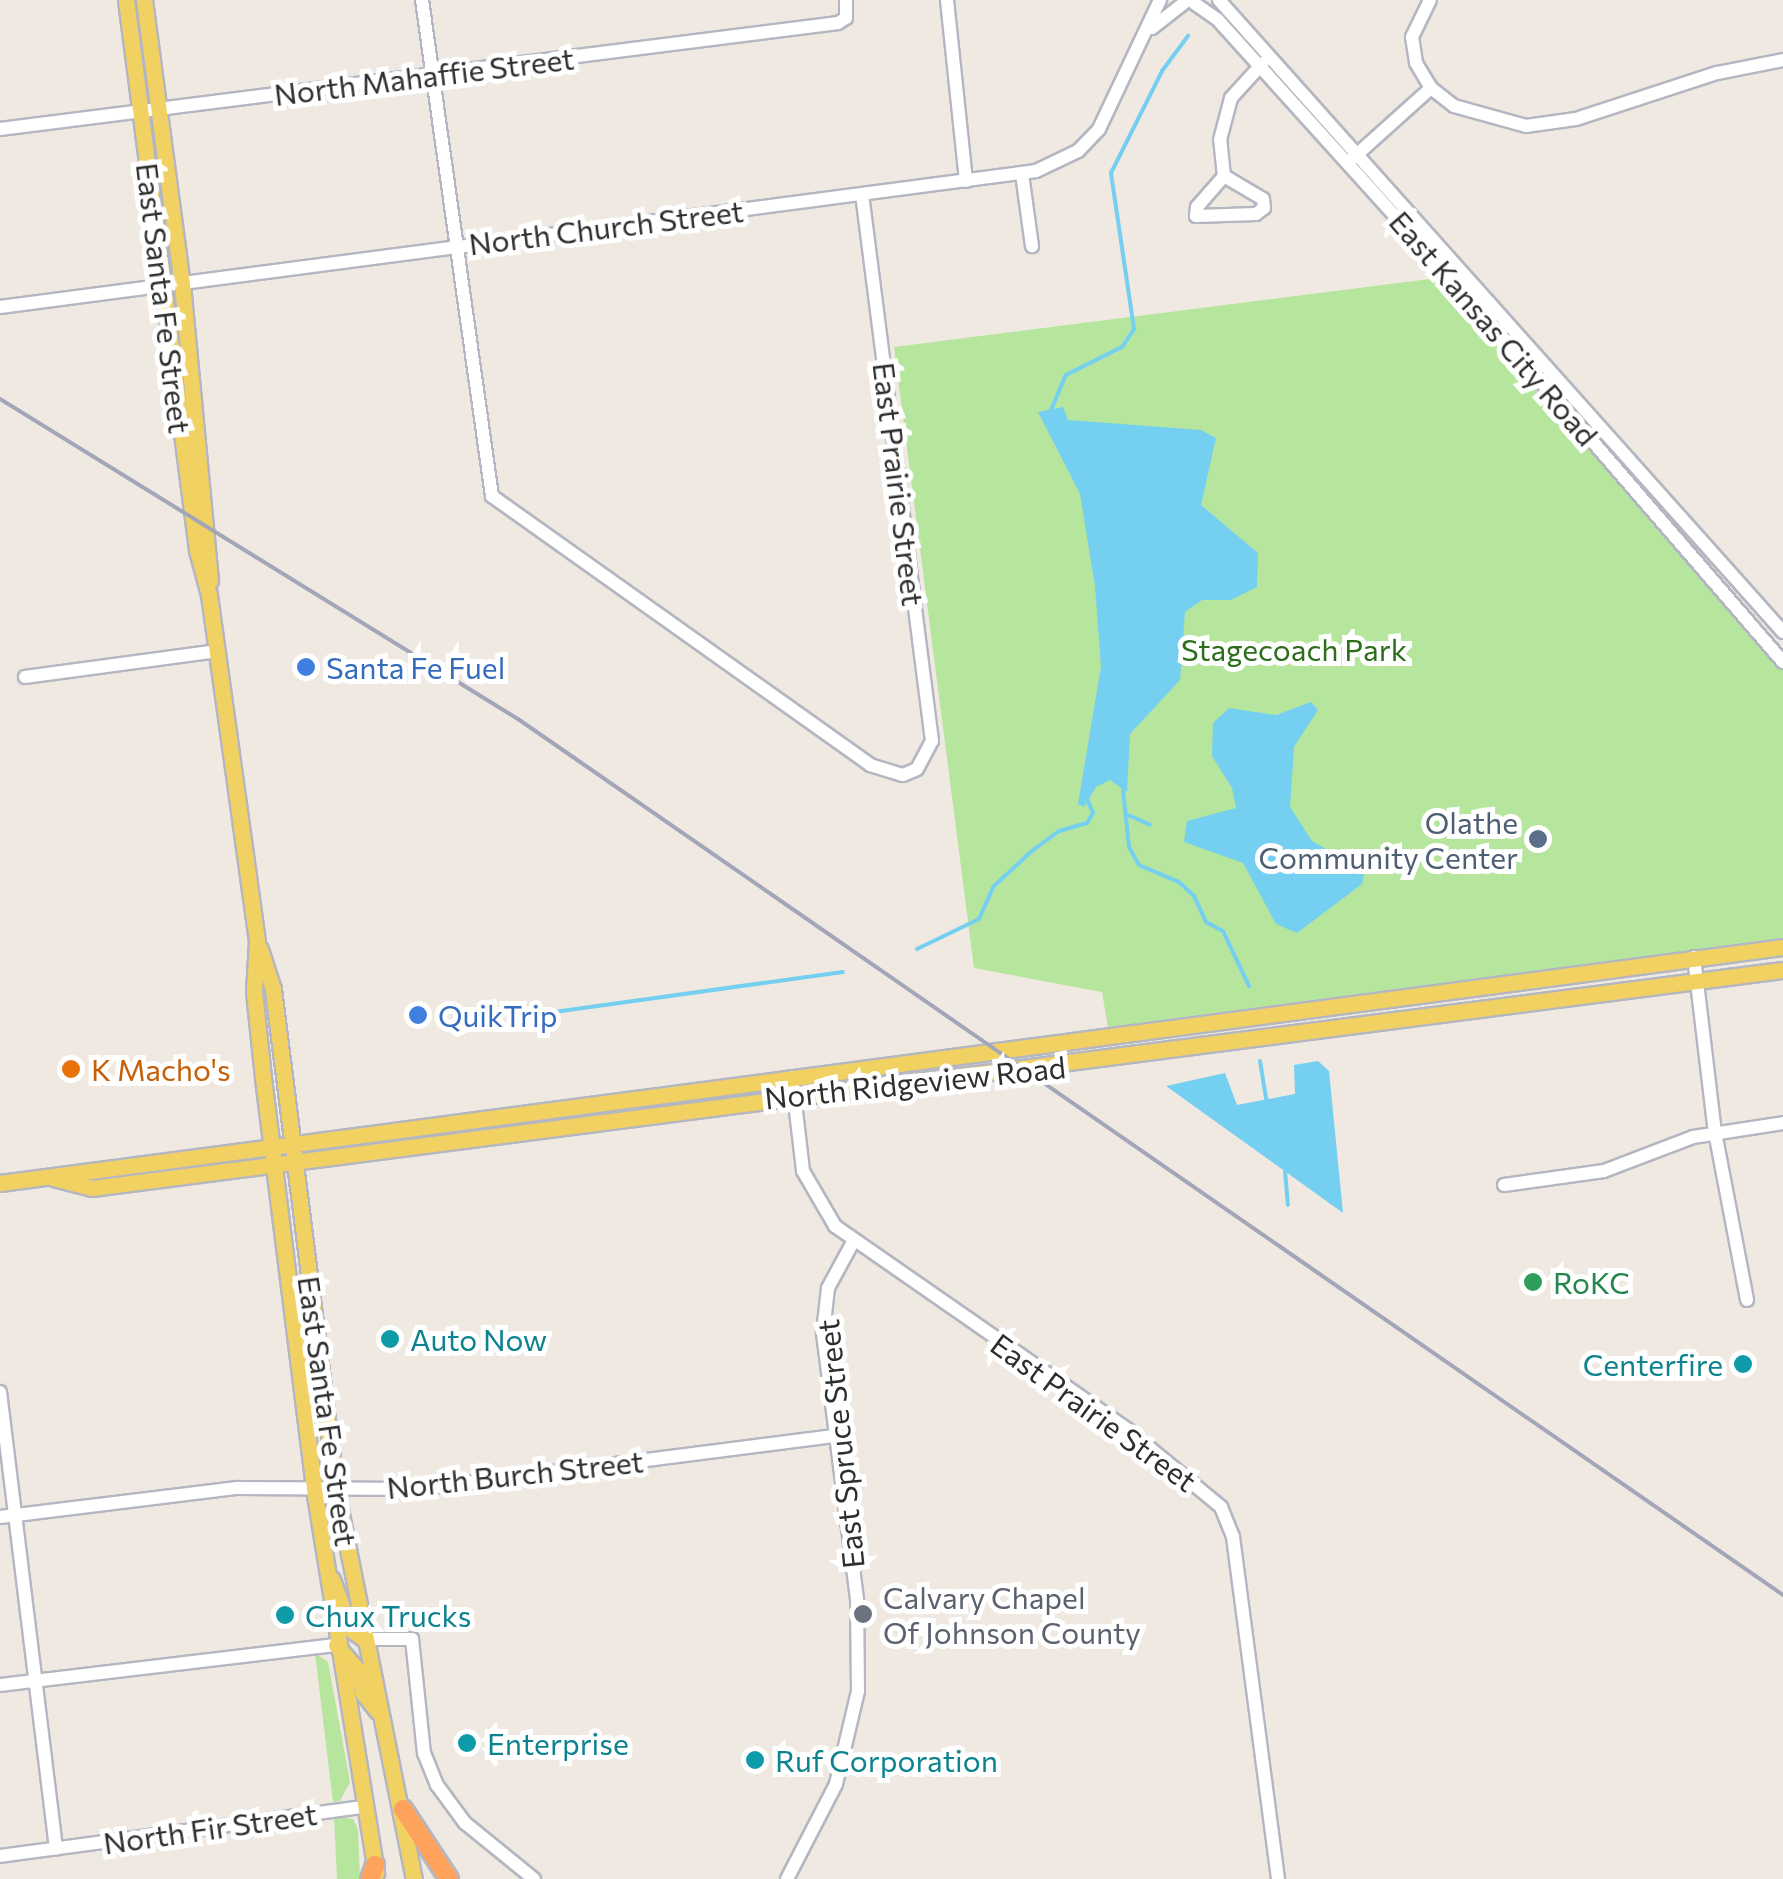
<!DOCTYPE html>
<html>
<head>
<meta charset="utf-8">
<style>
  body { margin:0 }
  #map { position:relative; width:1783px; height:1879px; overflow:hidden; background:#efe9e1; font-family:Commissioner,sans-serif }
  div>[style] { position:absolute }
  .green>* { inset:0; background:#b6e59e }
  .water>* { inset:0; background:#75cff0 }
  .stream>* { height:4px; margin:-2px; padding:0 2px; transform-origin:2px; border-radius:2px; background:#75cff0 }
  .roads { filter:drop-shadow(2px 0 #b4b7c1) drop-shadow(-2px 0 #b4b7c1) drop-shadow(0 2px #b4b7c1) drop-shadow(0 -2px #b4b7c1) }
  .minor>* { height:12px; margin:-6px; padding:0 6px; transform-origin:6px; border-radius:6px; background:#fff }
  .major>* { height:15px; margin:-7.5px; padding:0 7.5px; transform-origin:7.5px; border-radius:7.5px; background:#f2d163 }
  .highway>* { height:18px; margin:-9px; padding:0 9px; transform-origin:9px; border-radius:9px; background:#ffa35c }
  .rail>* { height:4px; margin:-2px; padding:0 2px; transform-origin:2px; border-radius:2px; background:#a3a6b8 }
  .dots>* { width:28px; height:28px; translate:-50% -50%; box-sizing:border-box; border:5px solid #fff; border-radius:50% }
  span { translate:-50% -50%; white-space:nowrap; text-align:center; line-height:1.15; -webkit-text-stroke:10px #fff; paint-order:stroke }
  .street-label { font-size:30px; color:#2e2e2e }
  .park-label { font-size:30px; color:#2c6e1b }
  .shop-label { font-size:30px; color:#366cbe }
  .left { translate:0 -50%; text-align:left }
  .service-label { font-size:30px; color:#4e5e75 }
  .right { translate:-100% -50%; text-align:right }
  .food-label { font-size:30px; color:#c56008 }
  .leisure-label { font-size:30px; color:#27864d }
  .culture-label { font-size:30px; color:#0d838f }
  .worship-label { font-size:30px; color:#5b616d }
</style>
</head>
<body>
<div id="map">
  <div class="green">
    <div style="clip-path:polygon(1438px 278px,1783px 669px,1783px 940px,1108px 1028px,1102px 992px,974px 968px,894px 347px)"></div>
    <div style="clip-path:polygon(315px 1653px,328px 1662px,350px 1782px,340px 1801px,333px 1802px)"></div>
    <div style="clip-path:polygon(334px 1816px,353px 1819px,358px 1830px,360px 1879px,337px 1879px)"></div>
  </div>
  <div class="water">
    <div style="clip-path:polygon(1063px 407px,1068px 420px,1201px 430px,1216px 438px,1201px 505px,1258px 553px,1257px 587px,1231px 600px,1202px 600px,1185px 612px,1180px 680px,1130px 734px,1127px 792px,1110px 780px,1096px 787px,1084px 807px,1078px 804px,1101px 667px,1095px 586px,1080px 494px,1038px 412px)"></div>
    <div style="clip-path:polygon(1311px 702px,1318px 710px,1294px 747px,1290px 807px,1312px 841px,1365px 871px,1362px 884px,1297px 933px,1276px 924px,1243px 863px,1184px 842px,1187px 821px,1236px 808px,1232px 788px,1212px 756px,1213px 723px,1229px 708px,1276px 715px)"></div>
    <div style="clip-path:polygon(1318px 1061px,1329px 1071px,1343px 1213px,1166px 1086px,1225px 1073px,1237px 1105px,1295px 1094px,1294px 1065px)"></div>
  </div>
  <div class="stream">
    <div style="left:1051px;top:410px;width:38px;rotate:-67deg"></div>
    <div style="left:1066px;top:375px;width:63px;rotate:-26.6deg"></div>
    <div style="left:1122px;top:347px;width:22px;rotate:-56deg"></div>
    <div style="left:1134px;top:329px;width:158px;rotate:-98.4deg"></div>
    <div style="left:1111px;top:173px;width:114px;rotate:-63.4deg"></div>
    <div style="left:1162px;top:71px;width:44px;rotate:-53.4deg"></div>
    <div style="left:1123px;top:790px;width:57px;rotate:84deg"></div>
    <div style="left:1129px;top:847px;width:21px;rotate:61deg"></div>
    <div style="left:1139px;top:865px;width:43px;rotate:23deg"></div>
    <div style="left:1179px;top:882px;width:21px;rotate:43deg"></div>
    <div style="left:1194px;top:896px;width:29px;rotate:65deg"></div>
    <div style="left:1206px;top:922px;width:19px;rotate:28deg"></div>
    <div style="left:1223px;top:931px;width:61px;rotate:64.7deg"></div>
    <div style="left:1128px;top:815px;width:24px;rotate:24deg"></div>
    <div style="left:917px;top:949px;width:69px;rotate:-25.8deg"></div>
    <div style="left:979px;top:919px;width:36px;rotate:-66deg"></div>
    <div style="left:994px;top:886px;width:53px;rotate:-42.7deg"></div>
    <div style="left:1033px;top:850px;width:32px;rotate:-36deg"></div>
    <div style="left:1059px;top:831px;width:29px;rotate:-16deg"></div>
    <div style="left:1087px;top:823px;width:12px;rotate:-59deg"></div>
    <div style="left:1093px;top:813px;width:13px;rotate:-113deg"></div>
    <div style="left:511px;top:1018px;width:335px;rotate:-7.9deg"></div>
    <div style="left:1260px;top:1061px;width:44px;rotate:80.8deg"></div>
    <div style="left:1285px;top:1171px;width:34px;rotate:85deg"></div>
  </div>
  <div class="roads">
    <div class="minor">
      <div style="left:422px;top:0;width:501px;rotate:81.97deg"></div>
      <div style="left:492px;top:496px;width:464px;rotate:35.4deg"></div>
      <div style="left:870px;top:765px;width:34px;rotate:17deg"></div>
      <div style="left:903px;top:775px;width:15px;rotate:-23deg"></div>
      <div style="left:917px;top:769px;width:32px;rotate:-62deg"></div>
      <div style="left:932px;top:741px;width:551px;rotate:-97.29deg"></div>
      <div style="left:947px;top:0;width:182px;rotate:84deg"></div>
      <div style="left:1219px;top:0;width:847px;rotate:48.25deg"></div>
      <div style="left:1430px;top:0;width:41px;rotate:115.9deg"></div>
      <div style="left:1412px;top:37px;width:26px;rotate:81deg"></div>
      <div style="left:1416px;top:63px;width:29px;rotate:59deg"></div>
      <div style="left:1431px;top:88px;width:29px;rotate:38deg"></div>
      <div style="left:1454px;top:106px;width:75px;rotate:15.5deg"></div>
      <div style="left:1526px;top:126px;width:50px;rotate:-8deg"></div>
      <div style="left:1576px;top:119px;width:148px;rotate:-18.1deg"></div>
      <div style="left:1717px;top:73px;width:67px;rotate:-11.1deg"></div>
      <div style="left:1194px;top:3px;width:29px;rotate:35deg"></div>
      <div style="left:1218px;top:20px;width:355px;rotate:47.9deg"></div>
      <div style="left:1456px;top:283px;width:501px;rotate:49.21deg"></div>
      <div style="left:1152px;top:28px;width:41px;rotate:-38deg"></div>
      <div style="left:0;top:129px;width:845px;rotate:-7.21deg"></div>
      <div style="left:838px;top:23px;width:9px;rotate:-32deg"></div>
      <div style="left:846px;top:18px;width:18px;rotate:-90deg"></div>
      <div style="left:1353px;top:158px;width:105px;rotate:-41.9deg"></div>
      <div style="left:1022px;top:174px;width:73px;rotate:82.1deg"></div>
      <div style="left:1224px;top:176px;width:45px;rotate:30.5deg"></div>
      <div style="left:1263px;top:199px;width:9px;rotate:84deg"></div>
      <div style="left:1264px;top:208px;width:10px;rotate:143deg"></div>
      <div style="left:1256px;top:214px;width:60px;rotate:178.1deg"></div>
      <div style="left:1196px;top:216px;width:9px;rotate:-84deg"></div>
      <div style="left:1197px;top:207px;width:41px;rotate:-48.9deg"></div>
      <div style="left:1224px;top:176px;width:36px;rotate:-96deg"></div>
      <div style="left:1220px;top:140px;width:43px;rotate:-75.3deg"></div>
      <div style="left:1231px;top:98px;width:47px;rotate:-47.6deg"></div>
      <div style="left:0;top:307px;width:1045px;rotate:-7.48deg"></div>
      <div style="left:1036px;top:171px;width:47px;rotate:-25.5deg"></div>
      <div style="left:1078px;top:151px;width:30px;rotate:-46deg"></div>
      <div style="left:1099px;top:129px;width:143px;rotate:-64.7deg"></div>
      <div style="left:25px;top:677px;width:194px;rotate:-7.7deg"></div>
      <div style="left:1694px;top:957px;width:176px;rotate:83.2deg"></div>
      <div style="left:1715px;top:1132px;width:171px;rotate:79.2deg"></div>
      <div style="left:792px;top:1077px;width:95px;rotate:83.3deg"></div>
      <div style="left:803px;top:1171px;width:64px;rotate:59.8deg"></div>
      <div style="left:835px;top:1226px;width:357px;rotate:34.8deg"></div>
      <div style="left:1128px;top:1430px;width:121px;rotate:39.6deg"></div>
      <div style="left:1221px;top:1507px;width:32px;rotate:68deg"></div>
      <div style="left:1233px;top:1537px;width:345px;rotate:82.5deg"></div>
      <div style="left:1504px;top:1185px;width:101px;rotate:-8deg"></div>
      <div style="left:1604px;top:1171px;width:95px;rotate:-20.9deg"></div>
      <div style="left:1693px;top:1137px;width:91px;rotate:-8.8deg"></div>
      <div style="left:0;top:1392px;width:460px;rotate:83deg"></div>
      <div style="left:0;top:1517px;width:239px;rotate:-7deg"></div>
      <div style="left:237px;top:1488px;width:183px;rotate:0.3deg"></div>
      <div style="left:420px;top:1489px;width:419px;rotate:-7.3deg"></div>
      <div style="left:364px;top:1639px;width:48px"></div>
      <div style="left:412px;top:1639px;width:115px;rotate:84deg"></div>
      <div style="left:424px;top:1753px;width:35px;rotate:68deg"></div>
      <div style="left:437px;top:1785px;width:47px;rotate:53.6deg"></div>
      <div style="left:465px;top:1823px;width:89px;rotate:39.1deg"></div>
      <div style="left:0;top:1685px;width:338px;rotate:-6.8deg"></div>
      <div style="left:0;top:1856px;width:366px;rotate:-7.7deg"></div>
      <div style="left:787px;top:1879px;width:107px;rotate:-62.7deg"></div>
      <div style="left:836px;top:1784px;width:96px;rotate:-76.7deg"></div>
      <div style="left:858px;top:1691px;width:92px;rotate:-90.6deg"></div>
      <div style="left:857px;top:1599px;width:269px;rotate:-97.3deg"></div>
      <div style="left:823px;top:1332px;width:44px;rotate:-83.5deg"></div>
      <div style="left:828px;top:1288px;width:52px;rotate:-61.5deg"></div>
    </div>
    <div class="major">
      <div style="left:126px;top:0;width:555px;rotate:82.64deg"></div>
      <div style="left:197px;top:550px;width:47px;rotate:75.1deg"></div>
      <div style="left:209px;top:595px;width:349px;rotate:82.1deg"></div>
      <div style="left:257px;top:941px;width:51px;rotate:93.4deg"></div>
      <div style="left:254px;top:992px;width:86px;rotate:84deg"></div>
      <div style="left:263px;top:1078px;width:414px;rotate:82.9deg"></div>
      <div style="left:314px;top:1489px;width:389px;rotate:80.8deg"></div>
      <div style="left:144px;top:0;width:287px;rotate:82.4deg"></div>
      <div style="left:182px;top:284px;width:298px;rotate:84.6deg"></div>
      <div style="left:260px;top:949px;width:42px;rotate:72deg"></div>
      <div style="left:273px;top:989px;width:504px;rotate:82.82deg"></div>
      <div style="left:336px;top:1489px;width:398px;rotate:78.7deg"></div>
      <div style="left:53px;top:1178px;width:40px;rotate:14.4deg"></div>
      <div style="left:92px;top:1188px;width:1705px;rotate:-7.35deg"></div>
      <div style="left:0;top:1183px;width:1799px;rotate:-7.54deg"></div>
      <div style="left:332px;top:1579px;width:53px;rotate:70.2deg"></div>
      <div style="left:350px;top:1629px;width:17px;rotate:36deg"></div>
      <div style="left:336px;top:1645px;width:33px;rotate:49deg"></div>
      <div style="left:358px;top:1670px;width:24px;rotate:78deg"></div>
      <div style="left:363px;top:1693px;width:23px;rotate:52deg"></div>
    </div>
    <div class="highway">
      <div style="left:403px;top:1809px;width:84px;rotate:56.7deg"></div>
      <div style="left:370px;top:1879px;width:15px;rotate:-70deg"></div>
    </div>
  </div>
  <div class="rail">
    <div style="left:0;top:399px;width:609px;rotate:31.71deg"></div>
    <div style="left:518px;top:719px;width:1539px;rotate:34.7deg"></div>
  </div>
  <div class="dots">
    <div style="left:306px;top:667px;background:#3f7fe0"></div>
    <div style="left:1538px;top:839px;background:#5c6f8a"></div>
    <div style="left:418px;top:1015px;background:#3f7fe0"></div>
    <div style="left:71px;top:1069px;background:#e8710a"></div>
    <div style="left:1533px;top:1282px;background:#2e9e5b"></div>
    <div style="left:390px;top:1339px;background:#0f9aa8"></div>
    <div style="left:1743px;top:1364px;background:#0f9aa8"></div>
    <div style="left:863px;top:1614px;background:#6b7280"></div>
    <div style="left:285px;top:1615px;background:#0f9aa8"></div>
    <div style="left:467px;top:1743px;background:#0f9aa8"></div>
    <div style="left:755px;top:1760px;background:#0f9aa8"></div>
  </div>
  <div class="street-label">
    <span style="left:424px;top:76px;rotate:-7deg">North Mahaffie Street</span>
    <span style="left:606px;top:227px;rotate:-7deg">North Church Street</span>
    <span style="left:164px;top:298px;rotate:83deg">East Santa Fe Street</span>
    <span style="left:1494px;top:328px;rotate:49deg">East Kansas City Road</span>
    <span style="left:899px;top:484px;rotate:83deg">East Prairie Street</span>
    <span style="left:915px;top:1082px;rotate:-6deg">North Ridgeview Road</span>
    <span style="left:328px;top:1411px;rotate:82deg">East Santa Fe Street</span>
    <span style="left:1094px;top:1412px;rotate:36deg">East Prairie Street</span>
    <span style="left:840px;top:1444px;rotate:-96deg">East Spruce Street</span>
    <span style="left:515px;top:1474px;rotate:-6deg">North Burch Street</span>
    <span style="left:210px;top:1828px;rotate:-8deg">North Fir Street</span>
  </div>
  <div class="park-label">
    <span style="left:1294px;top:649px">Stagecoach Park</span>
  </div>
  <div class="shop-label">
    <span class="left" style="left:326px;top:667px">Santa Fe Fuel</span>
    <span class="left" style="left:438px;top:1015px">QuikTrip</span>
  </div>
  <div class="service-label">
    <span class="right" style="left:1518px;top:839px">Olathe<br>Community Center</span>
  </div>
  <div class="food-label">
    <span class="left" style="left:91px;top:1069px">K Macho's</span>
  </div>
  <div class="leisure-label">
    <span class="left" style="left:1553px;top:1282px">RoKC</span>
  </div>
  <div class="culture-label">
    <span class="left" style="left:410px;top:1339px">Auto Now</span>
    <span class="right" style="left:1723px;top:1364px">Centerfire</span>
    <span class="left" style="left:305px;top:1615px">Chux Trucks</span>
    <span class="left" style="left:487px;top:1743px">Enterprise</span>
    <span class="left" style="left:775px;top:1760px">Ruf Corporation</span>
  </div>
  <div class="worship-label">
    <span class="left" style="left:883px;top:1614px">Calvary Chapel<br>Of Johnson County</span>
  </div>
</div>
</body>
</html>
